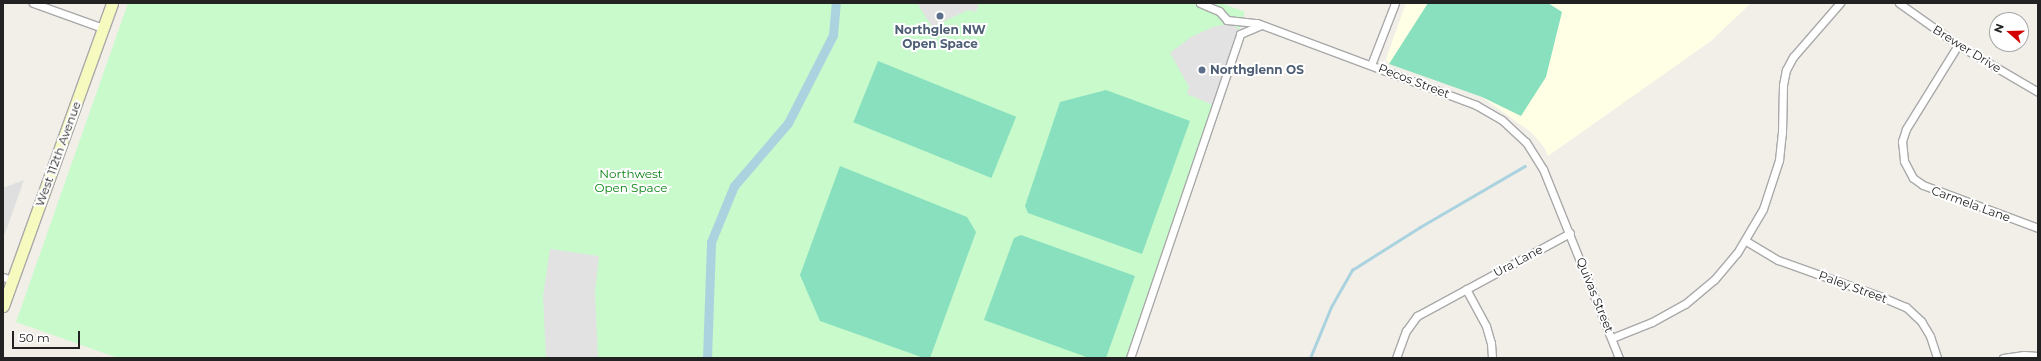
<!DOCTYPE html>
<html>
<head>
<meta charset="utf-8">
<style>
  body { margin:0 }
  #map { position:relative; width:2041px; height:361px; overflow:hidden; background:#f2efe9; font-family:Montserrat,sans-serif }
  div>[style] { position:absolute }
  .residential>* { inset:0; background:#e0dfdf }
  .education>* { inset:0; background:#ffffe5 }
  .park>* { inset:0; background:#c8facc }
  .pitch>* { inset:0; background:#88e0be; transform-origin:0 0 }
  .parking>* { inset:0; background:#e2e2e2 }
  .stream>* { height:2.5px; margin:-1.25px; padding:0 1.25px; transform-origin:1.25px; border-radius:1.25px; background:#aad3df }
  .canal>* { height:9px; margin:-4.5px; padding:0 4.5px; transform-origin:4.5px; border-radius:4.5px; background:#aad3df }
  .roads { filter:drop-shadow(1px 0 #a9a9a9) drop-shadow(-1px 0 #a9a9a9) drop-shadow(0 1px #a9a9a9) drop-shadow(0 -1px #a9a9a9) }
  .street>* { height:7px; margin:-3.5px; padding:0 3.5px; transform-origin:3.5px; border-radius:3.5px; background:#fff }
  .secondary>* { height:11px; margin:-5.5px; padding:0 5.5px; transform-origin:5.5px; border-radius:5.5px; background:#f7fabf }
  .dots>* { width:11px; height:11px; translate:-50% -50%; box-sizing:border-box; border:2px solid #fff; border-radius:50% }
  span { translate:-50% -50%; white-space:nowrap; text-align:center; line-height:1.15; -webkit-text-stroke:4px #fff; paint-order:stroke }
  .service-label { font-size:12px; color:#4e5e75; font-weight:700 }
  .left { translate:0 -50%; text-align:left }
  .street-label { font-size:12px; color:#222 }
  .park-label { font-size:12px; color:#0c8416 }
  .frame { position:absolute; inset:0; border:4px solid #222; pointer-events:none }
  .north { position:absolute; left:1989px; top:12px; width:40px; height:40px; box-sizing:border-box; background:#fff; border:1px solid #a7a7a7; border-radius:50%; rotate:290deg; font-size:11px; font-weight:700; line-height:16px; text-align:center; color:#222 }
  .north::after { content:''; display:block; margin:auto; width:14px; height:18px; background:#d40000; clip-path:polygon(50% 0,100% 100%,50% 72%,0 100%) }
  .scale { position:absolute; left:12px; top:331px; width:68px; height:18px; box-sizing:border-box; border:2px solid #222; border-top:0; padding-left:5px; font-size:12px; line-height:14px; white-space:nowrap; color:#222; -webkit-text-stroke:3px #fff; paint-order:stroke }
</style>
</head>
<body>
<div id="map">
  <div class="residential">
    <div style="clip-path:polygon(24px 180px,3px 239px,3px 188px)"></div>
  </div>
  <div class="education">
    <div style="clip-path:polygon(1406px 3px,1751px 3px,1711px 41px,1548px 156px,1544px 147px,1531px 132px,1482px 97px,1389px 64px,1386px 59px)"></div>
  </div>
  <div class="park">
    <div style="clip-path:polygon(128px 3px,1221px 3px,1245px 12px,1131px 358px,118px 358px,16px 322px)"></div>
  </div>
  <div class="pitch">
    <div style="clip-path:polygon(1428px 3px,1548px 3px,1562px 12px,1546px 77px,1521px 116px,1482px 97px,1389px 64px)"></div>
    <div style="left:878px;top:61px;width:149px;height:66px;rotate:22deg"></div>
    <div style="clip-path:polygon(1106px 90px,1190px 121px,1142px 254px,1028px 213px,1025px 206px,1060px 102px)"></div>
    <div style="clip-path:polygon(840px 166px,967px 217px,976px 232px,930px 358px,924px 358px,820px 321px,800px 275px)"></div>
    <div style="clip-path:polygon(1021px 235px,1135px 276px,1106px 358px,1089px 358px,984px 320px,1014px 238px)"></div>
  </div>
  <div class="parking">
    <div style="clip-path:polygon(917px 3px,979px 3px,976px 12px,968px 10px,932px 27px)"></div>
    <div style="clip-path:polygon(1232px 23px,1239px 30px,1213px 105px,1187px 94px,1189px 87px,1170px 53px,1191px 37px,1213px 27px)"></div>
    <div style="clip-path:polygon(550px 249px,599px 256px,595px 293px,598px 358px,546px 358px,543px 296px)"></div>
  </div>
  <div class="stream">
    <div style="left:1310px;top:358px;width:55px;rotate:-67.6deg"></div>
    <div style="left:1331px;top:307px;width:43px;rotate:-60.4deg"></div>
    <div style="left:1352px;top:270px;width:80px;rotate:-32.3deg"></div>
    <div style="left:1420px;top:227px;width:121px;rotate:-30.2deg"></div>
  </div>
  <div class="canal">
    <div style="left:707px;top:358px;width:116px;rotate:-88deg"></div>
    <div style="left:711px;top:242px;width:61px;rotate:-67.7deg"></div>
    <div style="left:734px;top:186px;width:83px;rotate:-49.4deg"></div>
    <div style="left:788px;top:123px;width:99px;rotate:-62.9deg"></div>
    <div style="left:833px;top:35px;width:32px;rotate:-85deg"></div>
  </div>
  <div class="roads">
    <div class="street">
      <div style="left:33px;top:3px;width:74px;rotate:19.7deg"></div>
      <div style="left:1200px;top:3px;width:21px;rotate:23deg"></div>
      <div style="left:1219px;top:11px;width:12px;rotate:48deg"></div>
      <div style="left:1227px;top:20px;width:30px;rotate:6deg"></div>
      <div style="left:1257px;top:23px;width:234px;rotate:20.5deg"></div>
      <div style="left:1476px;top:105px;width:30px;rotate:30deg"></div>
      <div style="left:1502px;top:120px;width:33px;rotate:43deg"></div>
      <div style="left:1526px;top:142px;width:32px;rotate:58deg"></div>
      <div style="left:1543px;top:169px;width:204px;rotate:68.1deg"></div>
      <div style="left:1899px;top:3px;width:72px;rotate:35.4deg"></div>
      <div style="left:1958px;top:45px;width:93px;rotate:30.4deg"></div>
      <div style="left:1958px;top:45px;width:99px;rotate:121.8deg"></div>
      <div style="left:1906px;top:129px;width:13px;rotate:108deg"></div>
      <div style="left:1902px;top:141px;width:20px;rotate:84deg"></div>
      <div style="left:1904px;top:161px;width:19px;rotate:62deg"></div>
      <div style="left:1913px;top:178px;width:12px;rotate:35deg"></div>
      <div style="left:1923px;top:185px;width:123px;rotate:20.5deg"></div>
      <div style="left:1371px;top:65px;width:66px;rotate:-68.8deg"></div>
      <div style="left:1746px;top:241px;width:37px;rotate:31deg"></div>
      <div style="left:1778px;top:260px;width:110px;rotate:19.6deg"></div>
      <div style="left:1882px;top:297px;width:26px;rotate:23deg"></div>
      <div style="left:1906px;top:307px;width:21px;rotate:43deg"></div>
      <div style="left:1921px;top:321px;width:17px;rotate:59deg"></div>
      <div style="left:1930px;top:336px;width:23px;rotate:72deg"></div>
      <div style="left:3px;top:277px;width:9px;rotate:18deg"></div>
      <div style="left:1466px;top:289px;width:42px;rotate:61.6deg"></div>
      <div style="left:1486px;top:326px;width:18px;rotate:74deg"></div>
      <div style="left:1491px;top:343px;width:15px;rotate:86deg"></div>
      <div style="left:1612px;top:338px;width:43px;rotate:-21.8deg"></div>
      <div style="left:1652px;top:322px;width:38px;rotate:-29deg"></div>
      <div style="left:1685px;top:304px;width:38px;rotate:-40deg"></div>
      <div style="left:1714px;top:280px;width:35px;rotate:-50deg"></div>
      <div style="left:1737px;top:253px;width:51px;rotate:-59.4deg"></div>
      <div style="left:1763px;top:209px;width:52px;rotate:-71.9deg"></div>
      <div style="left:1779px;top:160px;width:27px;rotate:-84deg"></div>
      <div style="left:1782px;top:133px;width:48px;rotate:-88.8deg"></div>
      <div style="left:1783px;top:85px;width:15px;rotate:-79deg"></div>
      <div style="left:1786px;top:70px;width:15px;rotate:-62deg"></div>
      <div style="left:1793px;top:57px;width:72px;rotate:-49deg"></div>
      <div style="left:1130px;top:358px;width:342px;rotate:-71.2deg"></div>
      <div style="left:1240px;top:34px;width:23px;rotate:-23deg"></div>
      <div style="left:1396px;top:358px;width:29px;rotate:-70deg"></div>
      <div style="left:1406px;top:331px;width:19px;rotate:-54deg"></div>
      <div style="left:1417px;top:316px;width:174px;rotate:-28.5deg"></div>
      <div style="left:2003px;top:358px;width:21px;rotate:-8deg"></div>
      <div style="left:2024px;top:355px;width:14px;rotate:4deg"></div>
    </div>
    <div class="secondary">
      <div style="left:3px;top:306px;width:322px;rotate:-70.2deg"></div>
    </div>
  </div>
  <div class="dots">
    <div style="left:940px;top:16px;background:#5c6f8a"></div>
    <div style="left:1202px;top:70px;background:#5c6f8a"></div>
  </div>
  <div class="service-label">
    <span style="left:940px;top:37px">Northglen NW<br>Open Space</span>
    <span class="left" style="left:1210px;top:70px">Northglenn OS</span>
  </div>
  <div class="street-label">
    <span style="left:1967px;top:49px;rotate:32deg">Brewer Drive</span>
    <span style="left:1414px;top:81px;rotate:21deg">Pecos Street</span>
    <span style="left:58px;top:154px;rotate:-70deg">West 112th Avenue</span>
    <span style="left:1971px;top:204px;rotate:20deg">Carmela Lane</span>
    <span style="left:1518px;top:261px;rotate:-28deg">Ura Lane</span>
    <span style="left:1853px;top:287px;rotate:20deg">Paley Street</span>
    <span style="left:1595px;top:295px;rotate:68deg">Quivas Street</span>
  </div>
  <div class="park-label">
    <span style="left:631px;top:181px">Northwest<br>Open Space</span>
  </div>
  <div class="frame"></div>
  <div class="north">N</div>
  <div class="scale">50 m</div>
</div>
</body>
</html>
